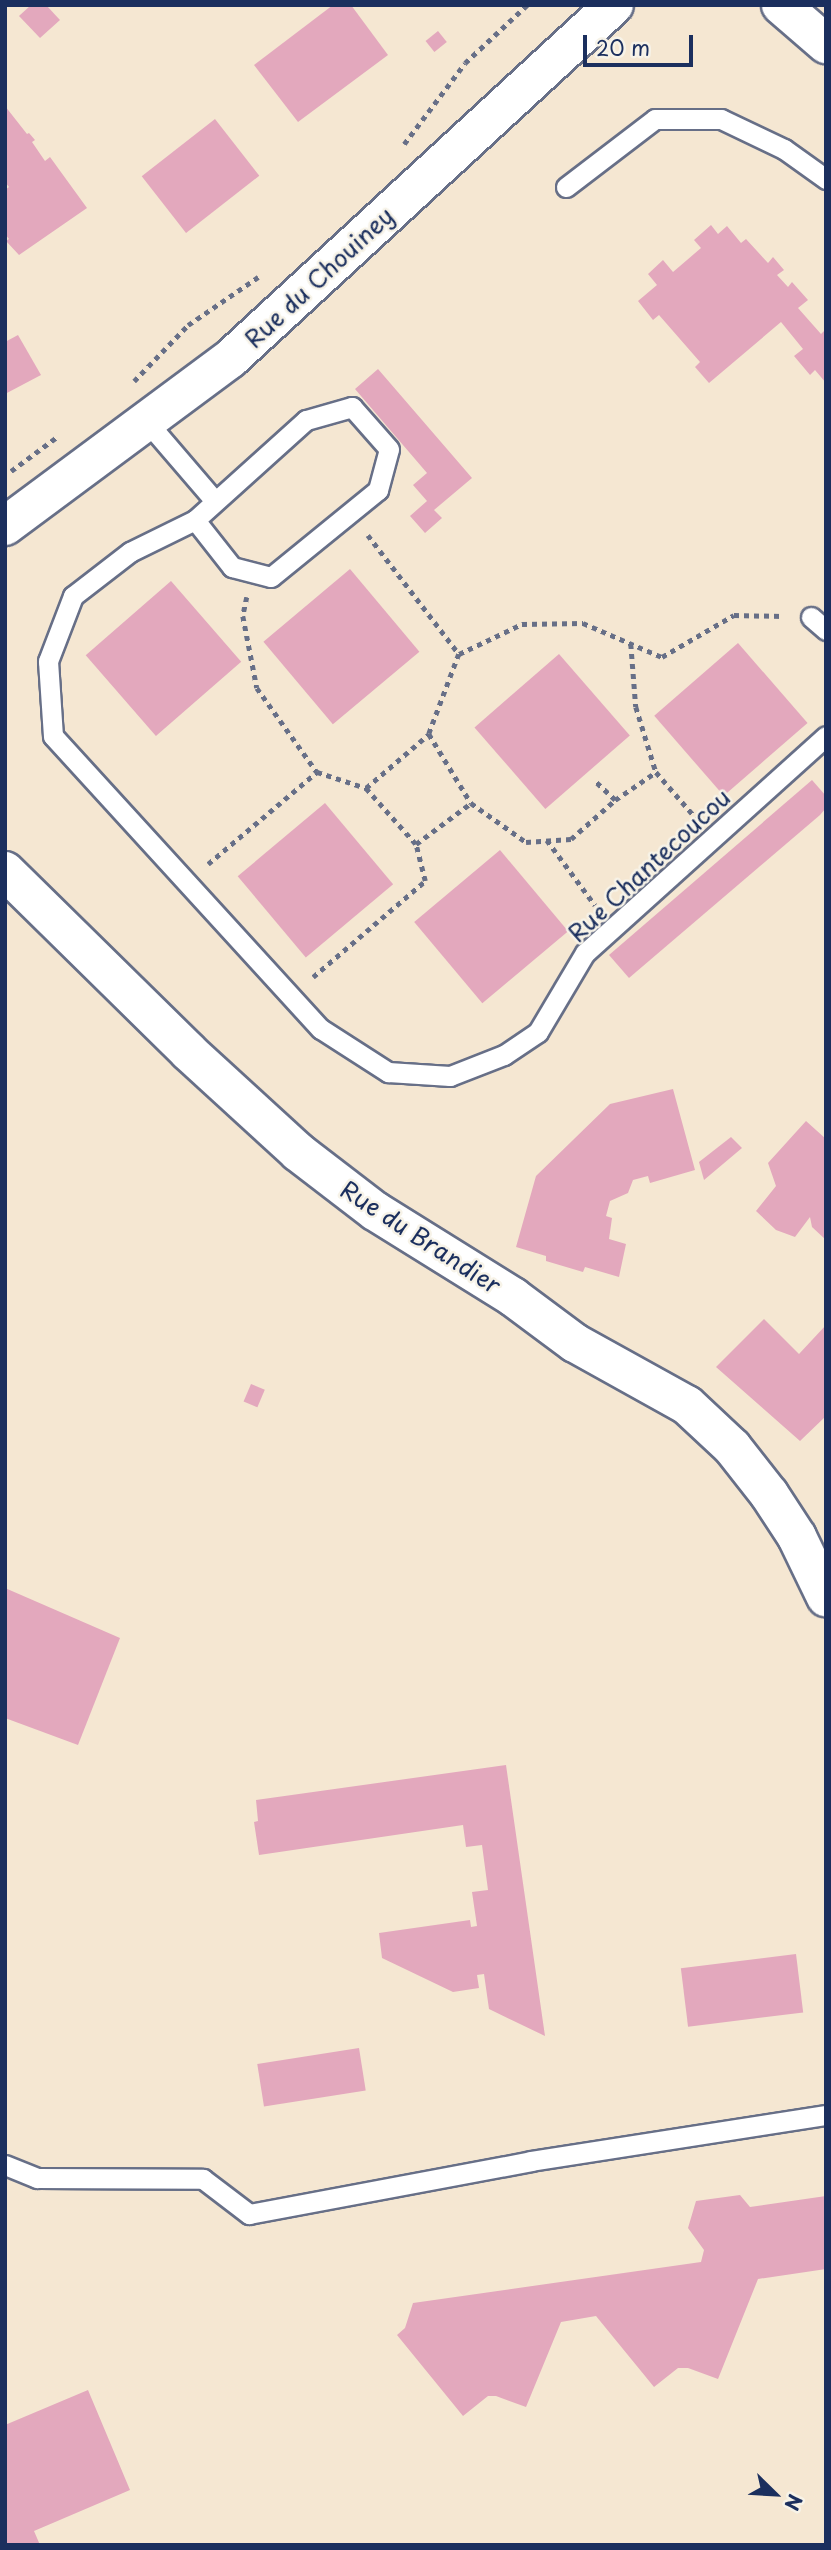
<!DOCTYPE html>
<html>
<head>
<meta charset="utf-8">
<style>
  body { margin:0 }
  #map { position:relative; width:831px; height:2550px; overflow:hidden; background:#f5e7d2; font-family:"Playpen Sans",sans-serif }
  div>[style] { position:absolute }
  .building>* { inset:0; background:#e3a8bd; transform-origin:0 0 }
  .path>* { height:4.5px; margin-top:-2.25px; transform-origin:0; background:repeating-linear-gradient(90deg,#676f87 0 5px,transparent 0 10px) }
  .roads { filter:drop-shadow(2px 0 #676f87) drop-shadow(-2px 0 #676f87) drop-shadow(0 2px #676f87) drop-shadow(0 -2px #676f87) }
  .lane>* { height:19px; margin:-9.5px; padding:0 9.5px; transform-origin:9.5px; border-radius:9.5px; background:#fff }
  .street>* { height:38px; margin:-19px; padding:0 19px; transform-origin:19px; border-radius:19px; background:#fff }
  .secondary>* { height:38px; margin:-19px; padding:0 19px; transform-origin:19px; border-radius:19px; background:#fff }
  span { translate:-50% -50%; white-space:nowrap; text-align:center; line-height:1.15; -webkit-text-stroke:5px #f7f3e8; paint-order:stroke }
  .street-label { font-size:24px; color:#1b2f5e }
  .frame { position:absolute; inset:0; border:7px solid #1b2f5e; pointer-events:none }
  .north { position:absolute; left:740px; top:2459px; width:70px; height:70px; -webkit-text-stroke:5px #f7f3e8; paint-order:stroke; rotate:114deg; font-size:19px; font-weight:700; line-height:28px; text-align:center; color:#1b2f5e }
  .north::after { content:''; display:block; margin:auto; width:24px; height:32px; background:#1b2f5e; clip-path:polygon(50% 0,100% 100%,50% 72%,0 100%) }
  .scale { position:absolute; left:583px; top:35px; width:110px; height:32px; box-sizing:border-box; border:4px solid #1b2f5e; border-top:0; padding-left:9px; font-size:21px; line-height:24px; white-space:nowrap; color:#1b2f5e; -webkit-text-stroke:5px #f7f3e8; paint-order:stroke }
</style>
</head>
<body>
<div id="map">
  <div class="building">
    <div style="clip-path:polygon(31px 5px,46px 5px,60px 20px,40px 38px,19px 16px)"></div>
    <div style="clip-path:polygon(333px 5px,351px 5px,388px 55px,298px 122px,254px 65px)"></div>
    <div style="left:438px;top:31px;width:14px;height:16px;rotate:51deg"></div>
    <div style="clip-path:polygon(5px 106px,27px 134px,29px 133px,35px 140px,32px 142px,45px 161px,50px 157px,87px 208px,19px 255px,6px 241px,9px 239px,5px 234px,5px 190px,9px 187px,5px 182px)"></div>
    <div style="left:215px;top:119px;width:72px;height:93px;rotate:52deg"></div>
    <div style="clip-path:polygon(711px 225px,718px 234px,727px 226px,741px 243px,746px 239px,768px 263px,773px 257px,784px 270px,777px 275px,788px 287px,792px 282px,808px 300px,798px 308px,821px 334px,826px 329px,826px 383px,815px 370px,810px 375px,794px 356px,803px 349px,781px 322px,709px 383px,695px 367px,700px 362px,659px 315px,653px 320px,638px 301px,657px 285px,648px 274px,663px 260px,673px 272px,701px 248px,694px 240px)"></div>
    <div style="clip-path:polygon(18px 335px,41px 375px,5px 394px,5px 342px)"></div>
    <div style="clip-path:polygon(378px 369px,472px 478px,434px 510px,442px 518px,425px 533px,410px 516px,427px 501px,413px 485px,427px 473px,355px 389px)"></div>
    <div style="left:350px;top:569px;width:108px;height:113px;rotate:50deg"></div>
    <div style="left:171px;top:581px;width:107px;height:113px;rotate:49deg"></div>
    <div style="left:738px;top:643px;width:106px;height:111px;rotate:49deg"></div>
    <div style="left:559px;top:654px;width:108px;height:112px;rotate:49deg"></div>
    <div style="clip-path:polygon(812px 780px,826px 796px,826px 808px,820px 815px,629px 978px,609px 955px)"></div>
    <div style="left:325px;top:803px;width:106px;height:114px;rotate:50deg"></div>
    <div style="left:500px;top:850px;width:106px;height:112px;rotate:50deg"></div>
    <div style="clip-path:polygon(673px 1089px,695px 1170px,650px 1183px,648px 1176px,633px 1180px,628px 1193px,610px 1201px,606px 1216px,612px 1218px,609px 1239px,626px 1244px,619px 1277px,585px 1267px,583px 1272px,546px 1261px,546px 1256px,516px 1247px,536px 1176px,610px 1104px)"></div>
    <div style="clip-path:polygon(806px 1121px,826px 1139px,826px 1240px,812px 1227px,810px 1217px,795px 1237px,776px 1230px,756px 1211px,776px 1186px,768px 1163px)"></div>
    <div style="clip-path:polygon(731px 1137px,742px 1148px,704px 1180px,699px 1162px)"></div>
    <div style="clip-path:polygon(764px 1319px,799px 1354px,826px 1325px,826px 1416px,800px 1441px,716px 1367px)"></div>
    <div style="left:251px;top:1384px;width:15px;height:19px;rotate:23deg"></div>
    <div style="clip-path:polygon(5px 1588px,120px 1638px,78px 1745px,5px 1718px)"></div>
    <div style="clip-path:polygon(506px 1765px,545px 2036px,489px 2009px,484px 1974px,477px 1975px,479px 1988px,453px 1992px,382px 1958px,379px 1933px,470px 1920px,471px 1927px,477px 1926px,472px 1892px,488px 1890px,482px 1845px,466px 1847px,463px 1825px,259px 1855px,254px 1822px,258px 1821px,256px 1800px)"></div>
    <div style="left:796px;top:1954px;width:59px;height:116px;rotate:83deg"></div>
    <div style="left:359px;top:2048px;width:43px;height:103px;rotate:81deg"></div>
    <div style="clip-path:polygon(740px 2195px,750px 2207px,826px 2196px,826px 2269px,758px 2279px,718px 2379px,688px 2368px,678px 2368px,654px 2387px,596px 2316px,561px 2322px,526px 2407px,496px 2396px,488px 2396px,463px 2416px,397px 2335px,405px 2328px,413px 2303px,701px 2262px,704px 2250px,688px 2228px,696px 2201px)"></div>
    <div style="clip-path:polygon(88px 2390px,130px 2490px,34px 2531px,40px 2545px,5px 2545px,5px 2425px)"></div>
  </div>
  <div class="path">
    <div style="left:404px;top:144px;width:101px;rotate:-53deg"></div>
    <div style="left:465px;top:63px;width:85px;rotate:-43.1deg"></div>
    <div style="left:134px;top:381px;width:78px;rotate:-46deg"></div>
    <div style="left:188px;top:325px;width:85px;rotate:-34.4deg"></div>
    <div style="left:11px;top:471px;width:57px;rotate:-36.5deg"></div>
    <div style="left:368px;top:535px;width:150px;rotate:52.6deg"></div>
    <div style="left:459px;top:654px;width:85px;rotate:110.6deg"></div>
    <div style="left:247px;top:597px;width:19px;rotate:102deg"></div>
    <div style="left:243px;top:616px;width:73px;rotate:79deg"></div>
    <div style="left:257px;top:688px;width:103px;rotate:54.5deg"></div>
    <div style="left:317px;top:772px;width:52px;rotate:18.1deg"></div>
    <div style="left:366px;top:788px;width:75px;rotate:48.2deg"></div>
    <div style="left:416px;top:844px;width:69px;rotate:-36.7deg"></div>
    <div style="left:471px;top:803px;width:67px;rotate:35.3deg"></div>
    <div style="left:526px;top:842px;width:45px;rotate:-3.8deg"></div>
    <div style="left:571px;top:839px;width:59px;rotate:-41.6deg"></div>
    <div style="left:615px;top:800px;width:26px;rotate:-137deg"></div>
    <div style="left:631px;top:644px;width:63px;rotate:85.5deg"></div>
    <div style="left:636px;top:707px;width:68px;rotate:72.9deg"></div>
    <div style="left:459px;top:654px;width:70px;rotate:-25.5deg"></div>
    <div style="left:522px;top:624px;width:61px;rotate:-0.9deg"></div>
    <div style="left:583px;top:623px;width:86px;rotate:23.3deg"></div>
    <div style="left:662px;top:657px;width:83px;rotate:-30.3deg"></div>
    <div style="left:734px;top:615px;width:49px;rotate:1.2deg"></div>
    <div style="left:366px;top:788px;width:83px;rotate:-40.6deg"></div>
    <div style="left:429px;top:734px;width:81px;rotate:58.7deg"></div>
    <div style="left:615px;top:800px;width:50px;rotate:-34.3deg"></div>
    <div style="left:656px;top:772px;width:61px;rotate:49deg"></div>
    <div style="left:547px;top:840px;width:81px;rotate:53.6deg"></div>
    <div style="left:208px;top:864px;width:143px;rotate:-40.2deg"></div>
    <div style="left:313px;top:977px;width:148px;rotate:-40.6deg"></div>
    <div style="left:425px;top:881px;width:38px;rotate:-104deg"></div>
  </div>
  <div class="roads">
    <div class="lane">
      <div style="left:566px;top:187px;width:112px;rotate:-37.4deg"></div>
      <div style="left:655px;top:119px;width:66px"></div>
      <div style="left:721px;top:119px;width:70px;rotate:25.5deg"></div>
      <div style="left:784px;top:149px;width:52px;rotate:35.5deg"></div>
      <div style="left:148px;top:423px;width:101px;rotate:49.4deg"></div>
      <div style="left:195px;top:520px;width:60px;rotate:51.8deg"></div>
      <div style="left:232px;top:567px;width:40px;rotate:14.4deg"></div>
      <div style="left:271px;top:577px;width:138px;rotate:-39.1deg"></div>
      <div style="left:378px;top:490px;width:42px;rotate:-75deg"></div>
      <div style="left:389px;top:449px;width:56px;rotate:-131.4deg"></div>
      <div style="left:352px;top:407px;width:48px;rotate:164.2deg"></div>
      <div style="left:306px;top:420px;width:149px;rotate:138deg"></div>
      <div style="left:195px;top:520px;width:72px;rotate:153.8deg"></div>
      <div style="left:130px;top:552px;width:72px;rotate:142.3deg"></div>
      <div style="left:73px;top:596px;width:70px;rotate:111deg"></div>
      <div style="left:48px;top:661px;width:75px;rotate:86.2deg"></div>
      <div style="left:53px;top:736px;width:397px;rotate:47.6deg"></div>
      <div style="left:321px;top:1029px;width:80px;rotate:32.7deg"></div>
      <div style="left:388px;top:1072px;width:62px;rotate:3.7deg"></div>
      <div style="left:450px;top:1076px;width:58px;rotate:-21.3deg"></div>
      <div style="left:504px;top:1055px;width:41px;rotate:-34.1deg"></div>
      <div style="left:538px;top:1032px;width:92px;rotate:-59.3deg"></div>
      <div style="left:585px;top:953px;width:324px;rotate:-42deg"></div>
      <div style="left:811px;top:617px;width:20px;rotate:41deg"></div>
      <div style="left:5px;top:2165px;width:35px;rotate:22deg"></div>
      <div style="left:37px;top:2178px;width:166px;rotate:0.3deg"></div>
      <div style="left:203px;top:2179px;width:58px;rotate:37.3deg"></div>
      <div style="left:249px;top:2214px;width:287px;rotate:-10.6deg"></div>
      <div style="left:531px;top:2161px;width:299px;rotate:-8.9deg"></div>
    </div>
    <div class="street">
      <div style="left:5px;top:871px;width:258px;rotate:44.5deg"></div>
      <div style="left:189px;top:1052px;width:148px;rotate:42.5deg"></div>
      <div style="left:298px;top:1152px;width:97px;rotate:37.5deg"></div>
      <div style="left:375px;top:1211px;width:163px;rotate:31.9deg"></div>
      <div style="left:513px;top:1297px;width:77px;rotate:36.6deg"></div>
      <div style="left:575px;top:1343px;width:128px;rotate:29deg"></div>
      <div style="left:687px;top:1405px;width:62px;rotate:43deg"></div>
      <div style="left:732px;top:1447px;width:60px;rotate:51.8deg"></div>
      <div style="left:769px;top:1494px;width:51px;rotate:56.9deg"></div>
      <div style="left:797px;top:1537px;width:67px;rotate:64.2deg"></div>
    </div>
    <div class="secondary">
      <div style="left:781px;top:5px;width:60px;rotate:40.9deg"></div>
      <div style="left:5px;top:526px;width:280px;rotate:-36.6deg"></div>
      <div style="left:230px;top:359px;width:522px;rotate:-42.67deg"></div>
    </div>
  </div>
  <div class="street-label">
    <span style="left:319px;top:277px;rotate:-43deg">Rue du Chouiney</span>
    <span style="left:649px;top:865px;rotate:-43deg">Rue Chantecoucou</span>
    <span style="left:421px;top:1237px;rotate:33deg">Rue du Brandier</span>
  </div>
  <div class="frame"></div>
  <div class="north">N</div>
  <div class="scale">20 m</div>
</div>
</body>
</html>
